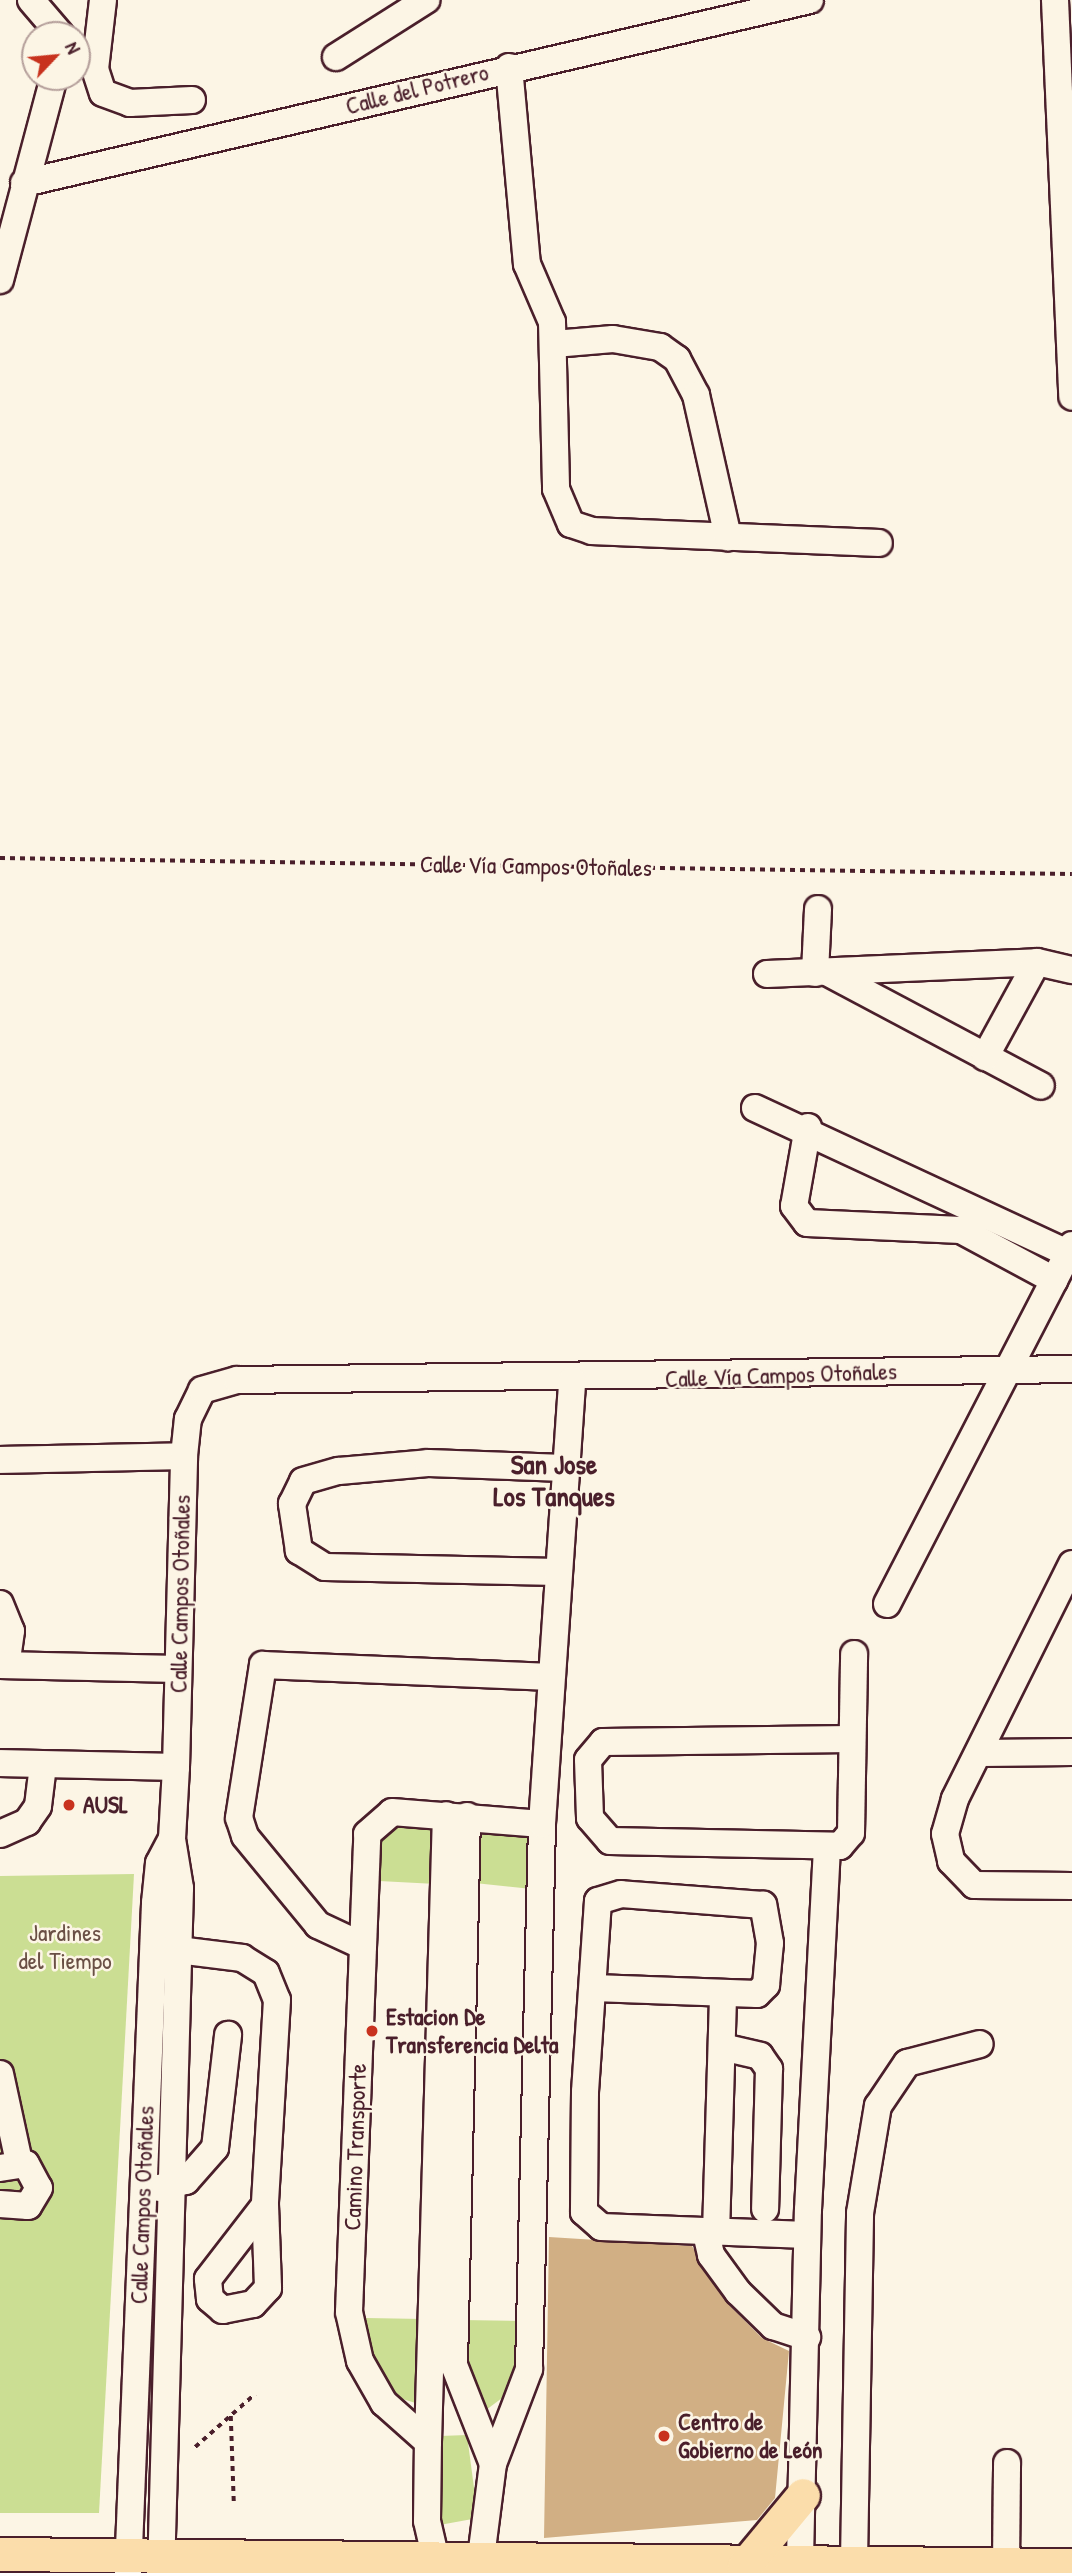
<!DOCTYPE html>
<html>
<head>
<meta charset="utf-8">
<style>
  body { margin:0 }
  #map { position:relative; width:1072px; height:2573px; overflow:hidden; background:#fcf5e5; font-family:"Patrick Hand",sans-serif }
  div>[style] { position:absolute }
  .green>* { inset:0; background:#cbde93; transform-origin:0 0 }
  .building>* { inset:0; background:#d1af84 }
  .path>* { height:3.5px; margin-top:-1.75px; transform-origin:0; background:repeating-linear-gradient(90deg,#4a1f2b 0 5px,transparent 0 10px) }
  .roads { filter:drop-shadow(2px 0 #4a1f2b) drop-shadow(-2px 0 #4a1f2b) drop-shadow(0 2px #4a1f2b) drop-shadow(0 -2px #4a1f2b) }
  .minor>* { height:26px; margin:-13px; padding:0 13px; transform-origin:13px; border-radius:13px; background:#fcf5e5 }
  .major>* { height:33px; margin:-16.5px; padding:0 16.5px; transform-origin:16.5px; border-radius:16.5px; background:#fbddab }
  .dots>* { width:19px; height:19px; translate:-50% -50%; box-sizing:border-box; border:4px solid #fcf5e5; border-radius:50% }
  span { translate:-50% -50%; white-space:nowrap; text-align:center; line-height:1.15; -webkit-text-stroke:5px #fcf5e5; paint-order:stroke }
  .street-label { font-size:24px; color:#4a1f2b }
  .poi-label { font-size:24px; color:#4a1f2b; font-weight:700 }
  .left { translate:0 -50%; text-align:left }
  .park-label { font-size:24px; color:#6a4f45 }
  .quarter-label { font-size:28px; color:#4a1f2b; font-weight:700 }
  .north { position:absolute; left:21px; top:21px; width:70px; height:70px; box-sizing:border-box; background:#fcf5e5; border:2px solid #b59f9b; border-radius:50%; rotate:64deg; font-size:19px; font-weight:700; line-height:28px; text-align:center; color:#4a1f2b }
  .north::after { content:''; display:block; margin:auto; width:24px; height:32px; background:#c8321e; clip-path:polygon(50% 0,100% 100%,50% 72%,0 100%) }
</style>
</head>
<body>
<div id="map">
  <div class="green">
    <div style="clip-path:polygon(400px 1822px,439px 1829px,436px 1884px,379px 1881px,379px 1834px)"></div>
    <div style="left:478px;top:1829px;width:55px;height:54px;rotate:6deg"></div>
    <div style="clip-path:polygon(134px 1874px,99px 2513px,0 2513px,0 1876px)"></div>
    <div style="clip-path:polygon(366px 2318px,424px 2319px,422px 2405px,396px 2397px,382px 2375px,368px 2345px)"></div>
    <div style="clip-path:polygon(461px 2320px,523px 2321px,514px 2389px,482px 2413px,471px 2410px)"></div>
    <div style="clip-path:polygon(467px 2435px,478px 2518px,434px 2526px,440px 2436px)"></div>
  </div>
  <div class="building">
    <div style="clip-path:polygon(549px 2237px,692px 2246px,727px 2303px,762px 2338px,789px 2351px,775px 2498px,757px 2520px,544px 2538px)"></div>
  </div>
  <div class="path">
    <div style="left:0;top:858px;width:1072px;rotate:0.86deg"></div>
    <div style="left:231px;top:2416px;width:86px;rotate:88deg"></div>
    <div style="left:195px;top:2447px;width:80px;rotate:-41.5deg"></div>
  </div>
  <div class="roads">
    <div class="minor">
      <div style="left:31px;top:0;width:46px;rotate:49.4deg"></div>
      <div style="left:103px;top:0;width:69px;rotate:96.6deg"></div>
      <div style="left:95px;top:69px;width:25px;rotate:72deg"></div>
      <div style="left:103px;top:93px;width:29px;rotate:20deg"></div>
      <div style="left:130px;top:103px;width:62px;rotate:-2.8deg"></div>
      <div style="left:1055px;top:0;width:397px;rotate:87.5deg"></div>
      <div style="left:336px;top:57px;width:107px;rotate:-32.3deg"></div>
      <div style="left:509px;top:67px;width:198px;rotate:84.8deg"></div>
      <div style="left:527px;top:264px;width:63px;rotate:66.7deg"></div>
      <div style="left:552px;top:322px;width:167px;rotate:88.6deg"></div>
      <div style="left:556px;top:489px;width:38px;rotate:67deg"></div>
      <div style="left:571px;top:524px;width:22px;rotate:18deg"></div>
      <div style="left:592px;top:531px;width:287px;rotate:2.4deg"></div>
      <div style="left:24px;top:183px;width:807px;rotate:-13.11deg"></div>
      <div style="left:0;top:280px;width:210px;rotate:-75.1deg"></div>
      <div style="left:554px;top:344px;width:59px;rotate:-4.8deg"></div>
      <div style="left:613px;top:339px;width:48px;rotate:9.7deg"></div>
      <div style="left:660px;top:347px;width:21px;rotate:35deg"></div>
      <div style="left:677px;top:359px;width:41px;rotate:62.2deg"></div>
      <div style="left:696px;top:395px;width:146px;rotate:77.3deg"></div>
      <div style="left:827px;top:972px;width:242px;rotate:28deg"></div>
      <div style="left:815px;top:973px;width:64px;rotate:-87.3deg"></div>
      <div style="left:767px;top:974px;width:270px;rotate:-2.5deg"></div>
      <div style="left:1037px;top:962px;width:36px;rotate:13deg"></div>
      <div style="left:985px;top:1057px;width:108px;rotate:-61.3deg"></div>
      <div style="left:755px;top:1108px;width:345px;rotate:24.9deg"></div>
      <div style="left:808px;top:1127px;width:80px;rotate:100deg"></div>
      <div style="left:794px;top:1206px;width:21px;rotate:53deg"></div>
      <div style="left:807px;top:1223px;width:154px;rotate:2.6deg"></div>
      <div style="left:961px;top:1230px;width:106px;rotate:28.3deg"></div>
      <div style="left:0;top:1460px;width:184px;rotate:-1.2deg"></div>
      <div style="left:1072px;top:1564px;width:263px;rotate:116.5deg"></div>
      <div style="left:955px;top:1799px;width:36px;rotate:106deg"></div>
      <div style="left:945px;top:1834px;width:28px;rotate:77deg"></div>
      <div style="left:951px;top:1861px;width:33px;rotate:46deg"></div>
      <div style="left:974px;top:1885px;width:98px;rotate:0.6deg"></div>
      <div style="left:558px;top:1572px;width:233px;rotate:-178.8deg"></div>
      <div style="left:325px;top:1567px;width:31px;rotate:-148deg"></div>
      <div style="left:299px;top:1551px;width:48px;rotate:-98.5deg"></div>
      <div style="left:292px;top:1504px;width:25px;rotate:-64deg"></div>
      <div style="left:303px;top:1481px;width:37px;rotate:-16deg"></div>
      <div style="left:339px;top:1471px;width:89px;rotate:-5.1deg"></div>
      <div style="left:428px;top:1463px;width:137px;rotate:2.1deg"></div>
      <div style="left:0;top:1604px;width:29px;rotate:68deg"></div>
      <div style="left:11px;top:1631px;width:34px;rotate:98deg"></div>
      <div style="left:887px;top:1604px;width:404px;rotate:-62.7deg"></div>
      <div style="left:0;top:1665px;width:178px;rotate:1.3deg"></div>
      <div style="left:851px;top:1739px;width:248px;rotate:179.3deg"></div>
      <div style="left:603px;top:1742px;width:23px;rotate:130deg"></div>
      <div style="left:588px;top:1760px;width:58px;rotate:88deg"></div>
      <div style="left:590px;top:1818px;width:30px;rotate:49deg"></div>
      <div style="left:610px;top:1841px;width:230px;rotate:1.2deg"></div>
      <div style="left:840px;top:1846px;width:17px;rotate:-50deg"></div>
      <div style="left:851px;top:1833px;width:179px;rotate:-89deg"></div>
      <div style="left:981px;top:1753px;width:91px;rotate:-0.6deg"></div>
      <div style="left:0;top:1763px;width:176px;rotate:1.3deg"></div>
      <div style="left:467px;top:1816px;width:549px;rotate:91.36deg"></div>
      <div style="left:454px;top:2365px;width:106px;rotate:68.5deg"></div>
      <div style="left:0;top:1834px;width:30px;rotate:-24deg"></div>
      <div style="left:27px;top:1822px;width:19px;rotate:-55deg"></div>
      <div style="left:38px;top:1806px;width:39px;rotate:-83deg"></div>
      <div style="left:363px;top:1946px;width:50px;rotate:-155deg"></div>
      <div style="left:318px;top:1925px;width:115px;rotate:-129.4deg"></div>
      <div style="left:245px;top:1836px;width:19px;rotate:-108deg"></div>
      <div style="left:239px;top:1818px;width:155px;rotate:-81.1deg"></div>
      <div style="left:263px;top:1665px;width:288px;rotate:2.4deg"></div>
      <div style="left:162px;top:1948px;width:81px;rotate:7.1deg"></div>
      <div style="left:242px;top:1958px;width:28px;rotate:32deg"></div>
      <div style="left:266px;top:1973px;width:29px;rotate:68deg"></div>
      <div style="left:277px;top:2000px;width:205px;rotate:93.4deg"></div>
      <div style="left:265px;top:2205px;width:83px;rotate:87.9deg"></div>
      <div style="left:268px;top:2288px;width:22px;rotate:133deg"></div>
      <div style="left:253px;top:2304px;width:31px;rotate:169deg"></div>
      <div style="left:223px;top:2310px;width:17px;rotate:-140deg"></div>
      <div style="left:210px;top:2299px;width:20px;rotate:-96deg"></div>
      <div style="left:208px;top:2279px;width:93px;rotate:-52.4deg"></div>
      <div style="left:594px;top:1988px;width:163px;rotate:2.1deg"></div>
      <div style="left:757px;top:1994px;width:13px;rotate:-45deg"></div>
      <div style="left:766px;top:1985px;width:42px;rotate:-84.6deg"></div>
      <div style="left:770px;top:1943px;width:39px;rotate:-100deg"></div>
      <div style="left:763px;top:1905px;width:142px;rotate:-175.6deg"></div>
      <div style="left:621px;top:1894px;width:24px;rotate:163deg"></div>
      <div style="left:598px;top:1901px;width:191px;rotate:93.9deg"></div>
      <div style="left:585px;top:2092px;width:120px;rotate:90.5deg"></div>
      <div style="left:584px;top:2212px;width:23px;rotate:41deg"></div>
      <div style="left:601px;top:2227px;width:206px;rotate:2.2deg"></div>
      <div style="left:722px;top:2047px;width:39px;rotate:13deg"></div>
      <div style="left:760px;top:2056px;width:16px;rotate:55deg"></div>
      <div style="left:769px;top:2069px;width:140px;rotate:91.6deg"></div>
      <div style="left:0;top:2074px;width:90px;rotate:77.8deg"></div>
      <div style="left:0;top:2168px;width:26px;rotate:-9deg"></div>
      <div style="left:26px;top:2164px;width:27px;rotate:62deg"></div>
      <div style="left:39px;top:2188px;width:21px;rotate:121deg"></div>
      <div style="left:28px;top:2206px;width:28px;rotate:-176deg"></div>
      <div style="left:159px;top:2188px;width:28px;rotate:-15deg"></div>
      <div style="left:186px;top:2181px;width:44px;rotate:-48.7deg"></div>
      <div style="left:215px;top:2148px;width:114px;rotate:-83.4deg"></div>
      <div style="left:706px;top:2233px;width:23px;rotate:77deg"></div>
      <div style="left:711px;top:2255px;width:46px;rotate:53.9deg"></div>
      <div style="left:738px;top:2292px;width:49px;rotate:44.2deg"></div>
      <div style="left:773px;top:2326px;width:36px;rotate:18deg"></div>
      <div style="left:716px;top:2233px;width:237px;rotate:-88.3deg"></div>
      <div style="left:428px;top:2442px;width:627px;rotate:-88.36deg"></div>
      <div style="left:800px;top:2559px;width:349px;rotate:-88.7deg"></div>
      <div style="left:808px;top:2210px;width:361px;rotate:-87deg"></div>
      <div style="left:854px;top:2561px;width:348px;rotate:-89deg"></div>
      <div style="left:860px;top:2213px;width:109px;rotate:-80.5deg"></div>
      <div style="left:878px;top:2106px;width:52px;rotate:-56deg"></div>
      <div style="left:907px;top:2063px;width:75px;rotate:-14.6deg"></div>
      <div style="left:1006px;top:2564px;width:101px;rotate:-89.4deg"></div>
      <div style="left:128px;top:2573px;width:671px;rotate:-87.69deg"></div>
      <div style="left:155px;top:1903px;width:40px;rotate:-84.3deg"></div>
      <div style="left:159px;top:1863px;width:27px;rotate:-62deg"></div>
      <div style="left:172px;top:1839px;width:72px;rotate:-86.8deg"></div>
      <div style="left:176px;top:1767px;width:311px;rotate:-88.5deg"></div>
      <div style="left:184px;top:1456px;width:37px;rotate:-84deg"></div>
      <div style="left:188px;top:1419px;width:32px;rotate:-64deg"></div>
      <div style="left:202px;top:1390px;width:36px;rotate:-16deg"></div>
      <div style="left:237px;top:1380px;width:835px;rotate:-0.75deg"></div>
      <div style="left:161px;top:2573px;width:685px;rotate:-88.41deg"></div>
      <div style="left:180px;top:1888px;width:50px;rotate:-99.3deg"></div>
      <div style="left:439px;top:2573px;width:53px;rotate:-103deg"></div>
      <div style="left:427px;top:2521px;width:79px;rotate:-89.3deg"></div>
      <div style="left:428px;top:2442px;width:59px;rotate:-138.4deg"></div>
      <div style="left:384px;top:2403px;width:48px;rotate:-119.7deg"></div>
      <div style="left:360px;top:2361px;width:50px;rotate:-102.7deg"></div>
      <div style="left:349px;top:2312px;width:478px;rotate:-87.8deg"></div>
      <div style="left:367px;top:1834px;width:33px;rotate:-41deg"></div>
      <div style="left:392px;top:1812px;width:150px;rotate:4.6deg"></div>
      <div style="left:479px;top:2573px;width:110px;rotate:-82.7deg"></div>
      <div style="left:493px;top:2464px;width:102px;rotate:-69.2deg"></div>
      <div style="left:529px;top:2369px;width:545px;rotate:-88.63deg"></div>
      <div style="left:542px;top:1824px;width:445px;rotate:-86.1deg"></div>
    </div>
    <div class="major">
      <div style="left:0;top:2554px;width:1072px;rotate:0.59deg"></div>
      <div style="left:744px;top:2566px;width:92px;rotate:-50.3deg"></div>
    </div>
  </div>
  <div class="dots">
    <div style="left:69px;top:1805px;background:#c8321e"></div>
    <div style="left:372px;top:2031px;background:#c8321e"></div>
    <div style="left:664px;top:2436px;background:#c8321e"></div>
  </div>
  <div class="street-label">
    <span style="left:417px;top:89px;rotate:-14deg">Calle del Potrero</span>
    <span style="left:536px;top:866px;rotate:1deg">Calle Vía Campos Otoñales</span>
    <span style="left:781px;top:1375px;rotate:-2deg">Calle Vía Campos Otoñales</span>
    <span style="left:180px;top:1594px;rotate:-89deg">Calle Campos Otoñales</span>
    <span style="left:355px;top:2147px;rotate:-88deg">Camino Transporte</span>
    <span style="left:142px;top:2205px;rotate:-88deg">Calle Campos Otoñales</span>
  </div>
  <div class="poi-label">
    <span class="left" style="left:83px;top:1805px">AUSL</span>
    <span class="left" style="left:386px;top:2031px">Estacion De<br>Transferencia Delta</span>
    <span class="left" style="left:678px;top:2436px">Centro de<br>Gobierno de León</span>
  </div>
  <div class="park-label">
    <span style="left:65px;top:1947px">Jardines<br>del Tiempo</span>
  </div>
  <div class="quarter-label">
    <span style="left:554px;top:1480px">San Jose<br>Los Tanques</span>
  </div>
  <div class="north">N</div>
</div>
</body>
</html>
